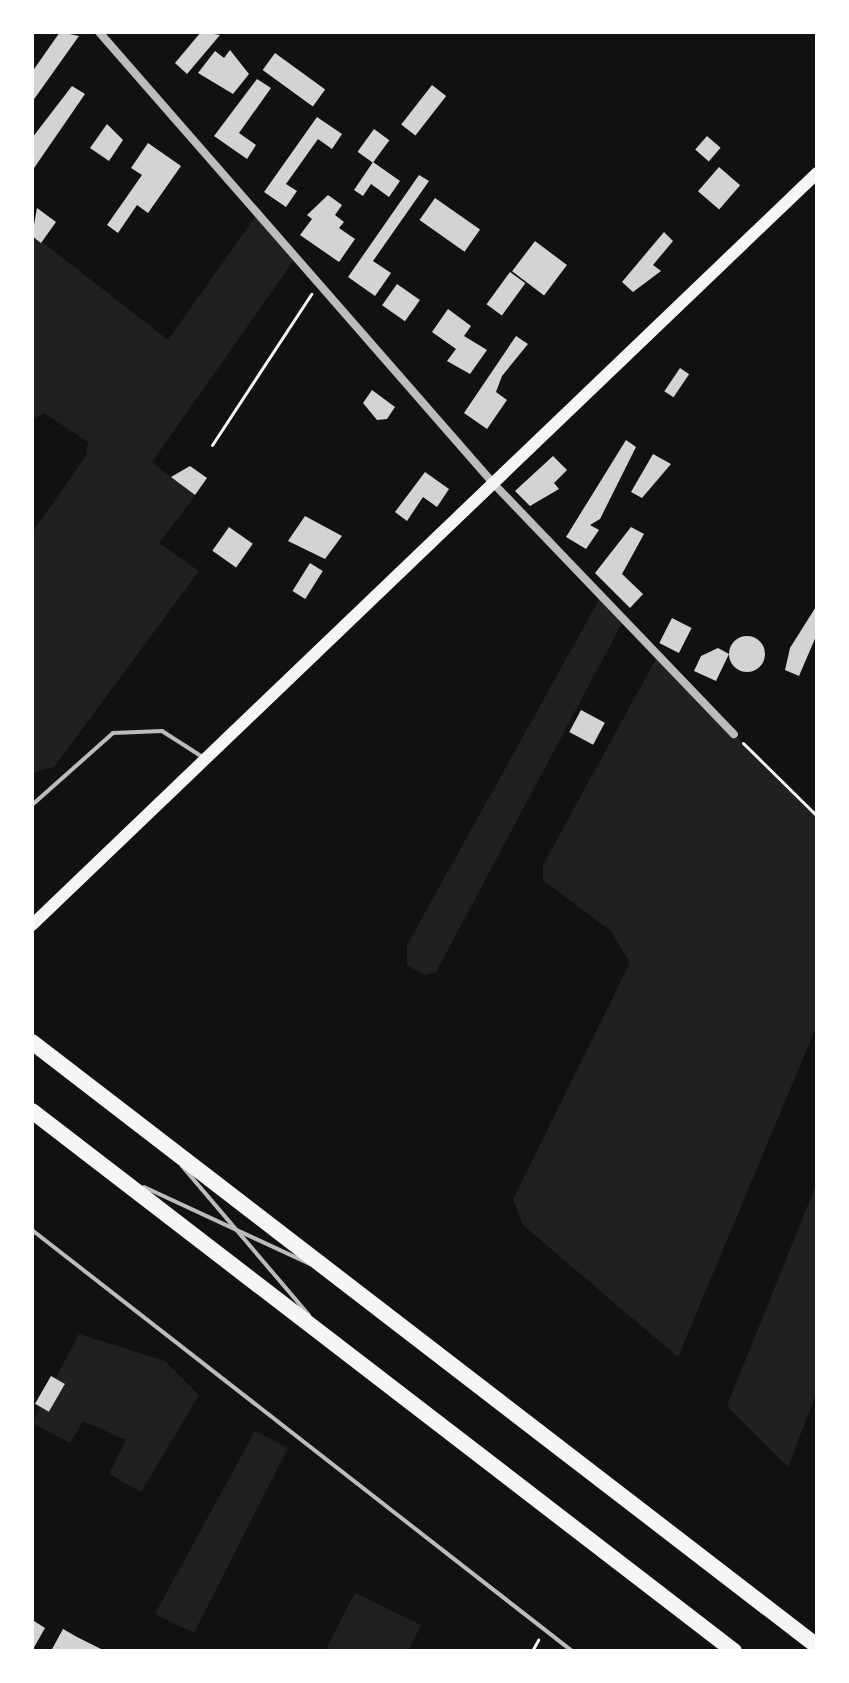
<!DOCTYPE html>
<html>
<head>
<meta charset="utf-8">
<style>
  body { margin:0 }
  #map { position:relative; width:849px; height:1683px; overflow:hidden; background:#111; font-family:"Source Serif 4",serif }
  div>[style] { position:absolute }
  .green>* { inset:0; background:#202020 }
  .building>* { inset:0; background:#d3d3d3; transform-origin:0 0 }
  .round { border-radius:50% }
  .path>* { height:3px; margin:-1.5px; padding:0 1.5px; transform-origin:1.5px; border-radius:1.5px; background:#f5f5f5 }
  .service>* { height:4px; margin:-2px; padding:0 2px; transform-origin:2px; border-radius:2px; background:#bcbcbc }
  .minor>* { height:8px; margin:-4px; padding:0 4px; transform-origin:4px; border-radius:4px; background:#bcbcbc }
  .secondary>* { height:12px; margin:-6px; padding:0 6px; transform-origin:6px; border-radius:6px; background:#f5f5f5 }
  .motorway>* { height:16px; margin:-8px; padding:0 8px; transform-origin:8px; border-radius:8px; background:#f5f5f5 }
  span { translate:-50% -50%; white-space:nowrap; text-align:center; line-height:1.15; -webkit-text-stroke:8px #fff; paint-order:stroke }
  .frame { position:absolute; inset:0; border:34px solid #fff; pointer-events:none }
</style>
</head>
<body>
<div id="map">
  <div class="green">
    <div style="clip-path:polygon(258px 213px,296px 257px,152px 462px,195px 496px,159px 543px,199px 571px,54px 767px,32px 773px,32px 533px,86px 456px,88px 442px,44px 413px,32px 419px,32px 234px,168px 340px)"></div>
    <div style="clip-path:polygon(600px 598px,622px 623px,436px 972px,424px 975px,407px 965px,407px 945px)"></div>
    <div style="clip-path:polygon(657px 657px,817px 816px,817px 1025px,678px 1357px,523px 1225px,513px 1199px,630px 963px,611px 931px,543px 880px,543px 865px)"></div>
    <div style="clip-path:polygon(817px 1182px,817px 1391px,788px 1467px,727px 1406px)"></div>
    <div style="clip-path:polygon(79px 1334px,165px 1361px,199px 1395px,141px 1492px,109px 1474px,126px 1440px,83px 1421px,70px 1443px,32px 1423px)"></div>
    <div style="clip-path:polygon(255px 1431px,288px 1448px,194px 1633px,155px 1614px)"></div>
    <div style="clip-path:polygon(355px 1593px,421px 1625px,408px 1651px,325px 1651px)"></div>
  </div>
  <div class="building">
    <div style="clip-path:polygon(60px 32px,79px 36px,32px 102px,32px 72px)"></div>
    <div style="clip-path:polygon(201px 32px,220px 35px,187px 74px,175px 63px)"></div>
    <div style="clip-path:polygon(230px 50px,249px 74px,233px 94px,198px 73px,215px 51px,224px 58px)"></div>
    <div style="left:275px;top:53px;width:62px;height:21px;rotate:36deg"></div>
    <div style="clip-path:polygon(257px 79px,271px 88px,239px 133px,256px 145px,247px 159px,214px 136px)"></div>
    <div style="left:432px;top:85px;width:18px;height:50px;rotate:38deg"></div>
    <div style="clip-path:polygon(72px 86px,85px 94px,32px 171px,32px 138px)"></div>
    <div style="clip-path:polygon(317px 117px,342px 134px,332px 149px,318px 139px,286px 184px,297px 191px,286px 207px,264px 192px)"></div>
    <div style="clip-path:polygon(107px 124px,123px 140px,109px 161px,90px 148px)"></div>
    <div style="left:374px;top:129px;width:19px;height:28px;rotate:36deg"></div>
    <div style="left:707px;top:136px;width:18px;height:18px;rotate:41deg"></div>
    <div style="clip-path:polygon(148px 143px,181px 166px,148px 213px,137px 205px,118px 233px,107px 225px,142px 175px,131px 168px)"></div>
    <div style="clip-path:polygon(373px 162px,400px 181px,389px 197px,371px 184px,363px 196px,354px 190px)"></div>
    <div style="left:719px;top:167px;width:28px;height:32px;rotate:41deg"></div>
    <div style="clip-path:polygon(419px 175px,429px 181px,373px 261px,391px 273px,375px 296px,348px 277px)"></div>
    <div style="clip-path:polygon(328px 195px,342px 205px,335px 215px,344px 222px,339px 228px,355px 239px,339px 262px,300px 235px,312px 219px,307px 215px)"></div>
    <div style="left:435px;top:198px;width:55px;height:27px;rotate:35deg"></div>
    <div style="clip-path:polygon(37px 208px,56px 222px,41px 243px,32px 236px)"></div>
    <div style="clip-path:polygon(664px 232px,673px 241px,653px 265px,661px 271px,633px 292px,622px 282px)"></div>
    <div style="left:535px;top:241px;width:40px;height:38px;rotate:37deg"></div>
    <div style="left:510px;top:272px;width:19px;height:40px;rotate:36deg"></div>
    <div style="left:397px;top:284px;width:28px;height:26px;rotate:35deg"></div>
    <div style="clip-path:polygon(448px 309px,471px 326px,464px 336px,487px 350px,470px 374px,447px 361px,456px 349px,432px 332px)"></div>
    <div style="clip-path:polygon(516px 336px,528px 344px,502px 376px,496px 392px,507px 400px,487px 429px,464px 413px)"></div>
    <div style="left:680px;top:368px;width:11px;height:28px;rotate:34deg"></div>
    <div style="clip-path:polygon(372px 390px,395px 407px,387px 419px,377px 420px,363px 403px)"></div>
    <div style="clip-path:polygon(626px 440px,636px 447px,600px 519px,590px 525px,599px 530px,586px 549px,566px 537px)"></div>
    <div style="clip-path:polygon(653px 454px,671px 464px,642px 498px,631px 492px)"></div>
    <div style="clip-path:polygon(553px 456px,567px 470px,554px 483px,559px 489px,530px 506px,515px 491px)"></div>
    <div style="clip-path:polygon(190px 466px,207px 478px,195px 495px,171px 477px)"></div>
    <div style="clip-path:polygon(425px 472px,449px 489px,437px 507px,423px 497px,407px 521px,395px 512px)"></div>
    <div style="clip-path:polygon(305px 516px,342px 536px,325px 559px,288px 541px)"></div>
    <div style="left:229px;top:527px;width:29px;height:29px;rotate:35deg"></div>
    <div style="clip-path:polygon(631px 527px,644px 534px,622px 574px,643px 594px,630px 608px,595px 573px)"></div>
    <div style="left:310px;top:563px;width:15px;height:33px;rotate:32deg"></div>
    <div style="clip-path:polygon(817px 605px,817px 634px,799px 676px,785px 670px,790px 648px)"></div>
    <div style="left:672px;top:618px;width:22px;height:28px;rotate:27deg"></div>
    <div class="round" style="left:729px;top:636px;width:36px;height:36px"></div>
    <div style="clip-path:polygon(718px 648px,729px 654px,716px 681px,694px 671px,701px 656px)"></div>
    <div style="left:581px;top:710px;width:27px;height:25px;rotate:28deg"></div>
    <div style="left:51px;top:1376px;width:16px;height:32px;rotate:30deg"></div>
    <div style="clip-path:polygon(34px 1621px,45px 1628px,32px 1651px,32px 1625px)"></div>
    <div style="clip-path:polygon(63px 1629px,77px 1637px,105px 1651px,51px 1651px)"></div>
  </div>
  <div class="path">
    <div style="left:212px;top:445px;width:181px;rotate:-56.7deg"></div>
    <div style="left:743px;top:743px;width:104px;rotate:44.6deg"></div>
    <div style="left:532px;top:1651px;width:13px;rotate:-61deg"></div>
  </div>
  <div class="service">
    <div style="left:32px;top:805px;width:108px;rotate:-41.6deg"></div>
    <div style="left:113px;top:733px;width:49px;rotate:-2.3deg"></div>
    <div style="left:162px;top:731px;width:50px;rotate:32.7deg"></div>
    <div style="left:182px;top:1166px;width:196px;rotate:49.6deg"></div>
    <div style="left:144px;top:1187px;width:183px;rotate:24.9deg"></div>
    <div style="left:32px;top:1230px;width:685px;rotate:37.94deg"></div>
  </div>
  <div class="minor">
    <div style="left:99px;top:32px;width:599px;rotate:48.86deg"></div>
    <div style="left:493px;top:483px;width:348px;rotate:46.2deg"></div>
  </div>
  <div class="secondary">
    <div style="left:32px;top:925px;width:1087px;rotate:-43.77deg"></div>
  </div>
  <div class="motorway">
    <div style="left:32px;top:1042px;width:990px;rotate:37.58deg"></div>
    <div style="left:32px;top:1111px;width:886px;rotate:37.57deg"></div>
  </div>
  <div class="frame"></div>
</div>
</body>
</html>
